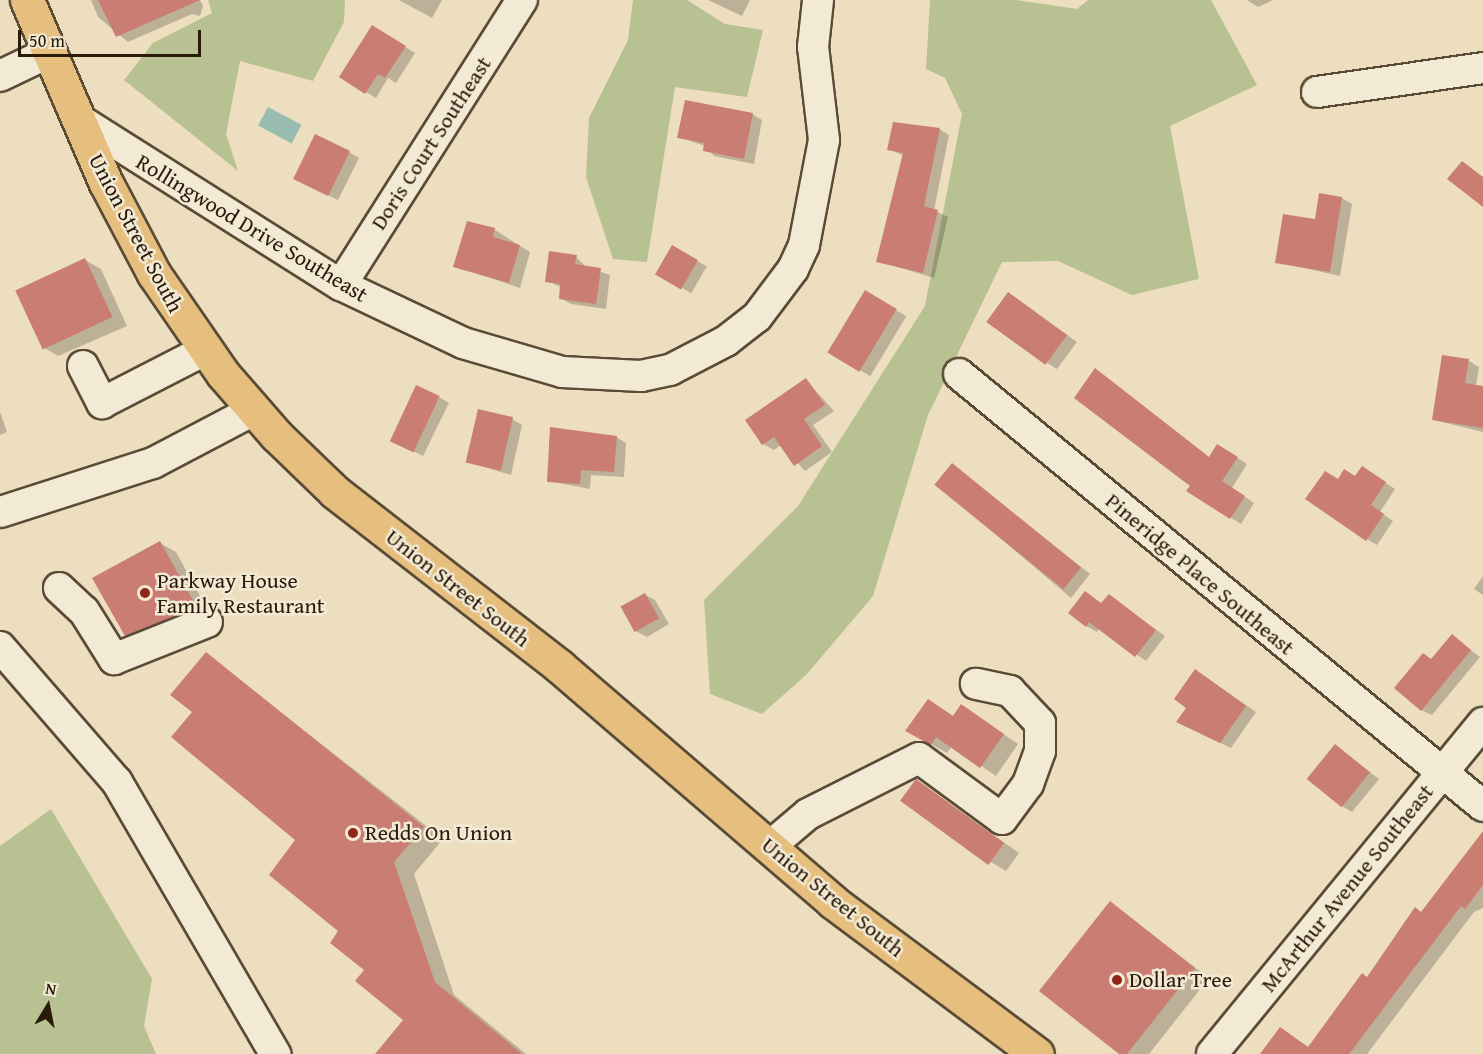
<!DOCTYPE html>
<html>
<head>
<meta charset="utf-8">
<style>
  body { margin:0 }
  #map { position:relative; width:1483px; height:1054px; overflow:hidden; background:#ecdebe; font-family:"Gentium Book Plus",serif }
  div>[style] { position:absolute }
  .green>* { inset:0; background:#b8c191 }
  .water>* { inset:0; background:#99bcb0; transform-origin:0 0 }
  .shadow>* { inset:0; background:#0003; transform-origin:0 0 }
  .building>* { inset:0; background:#c97d73; transform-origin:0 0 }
  .roads { filter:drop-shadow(2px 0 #5a4b36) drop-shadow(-2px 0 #5a4b36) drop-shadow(0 2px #5a4b36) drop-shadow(0 -2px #5a4b36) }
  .minor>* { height:30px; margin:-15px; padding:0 15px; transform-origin:15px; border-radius:15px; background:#f3ead5 }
  .major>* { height:33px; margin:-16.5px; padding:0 16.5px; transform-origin:16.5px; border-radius:16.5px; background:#e6bf7f }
  .dots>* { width:16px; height:16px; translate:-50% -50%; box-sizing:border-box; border:3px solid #f3ead5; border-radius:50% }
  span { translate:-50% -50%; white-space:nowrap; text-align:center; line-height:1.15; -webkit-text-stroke:5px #f3ead5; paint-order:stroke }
  .street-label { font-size:22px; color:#2a1a09 }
  .poi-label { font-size:22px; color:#2a1a09 }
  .left { translate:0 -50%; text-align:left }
  .north { position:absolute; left:18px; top:976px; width:60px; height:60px; -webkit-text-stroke:4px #f3ead5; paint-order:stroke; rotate:10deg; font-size:16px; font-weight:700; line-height:24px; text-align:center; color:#2a1a09 }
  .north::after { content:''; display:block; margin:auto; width:21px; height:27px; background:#2a1a09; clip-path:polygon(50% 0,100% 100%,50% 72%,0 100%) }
  .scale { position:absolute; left:18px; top:30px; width:183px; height:27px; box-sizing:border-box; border:3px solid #2a1a09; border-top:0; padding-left:8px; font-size:18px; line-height:21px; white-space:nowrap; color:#2a1a09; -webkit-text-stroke:4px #f3ead5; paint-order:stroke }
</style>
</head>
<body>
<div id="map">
  <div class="green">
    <div style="clip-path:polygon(208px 0,345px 0,344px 22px,313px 81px,240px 61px,226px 134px,238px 171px,124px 80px,153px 43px,212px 13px)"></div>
    <div style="clip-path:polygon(633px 0,687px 0,725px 24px,763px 30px,747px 97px,675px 87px,647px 262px,613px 259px,586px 177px,589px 118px,628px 40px)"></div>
    <div style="clip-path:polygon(930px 0,1016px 0,1077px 9px,1088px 0,1211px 0,1257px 85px,1170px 126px,1199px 279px,1132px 295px,1058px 261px,1002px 262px,928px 415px,873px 596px,807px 674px,762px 714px,710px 694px,704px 600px,798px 506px,925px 306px,962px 114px,945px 78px,926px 69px)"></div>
    <div style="clip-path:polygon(51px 809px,152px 979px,144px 1026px,156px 1054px,0 1054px,0 846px)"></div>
  </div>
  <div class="water">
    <div style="left:268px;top:107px;width:38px;height:21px;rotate:28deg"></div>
  </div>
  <div class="shadow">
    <div style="clip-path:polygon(91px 0,200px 0,203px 6px,200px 16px,192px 14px,128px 42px,98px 17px)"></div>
    <div style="clip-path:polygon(399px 0,442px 0,432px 18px)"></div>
    <div style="clip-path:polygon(708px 0,750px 0,742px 16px)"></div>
    <div style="clip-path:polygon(1247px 0,1273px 0,1258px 7px)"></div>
    <div style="clip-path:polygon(382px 33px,415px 53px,396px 83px,388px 78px,376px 98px,341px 77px)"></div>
    <div style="clip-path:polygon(752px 114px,762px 120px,754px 164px,714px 156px,705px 146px,679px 137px)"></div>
    <div style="clip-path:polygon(939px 129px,949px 135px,934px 210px,948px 217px,934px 278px,878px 261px,904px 156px,889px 149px)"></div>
    <div style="clip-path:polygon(349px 152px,359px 158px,338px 200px,305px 184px)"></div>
    <div style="clip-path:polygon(1342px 198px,1352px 204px,1340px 276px,1277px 262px)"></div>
    <div style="clip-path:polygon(468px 222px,495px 230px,530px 252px,520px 288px,455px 266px)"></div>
    <div style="left:673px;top:247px;width:39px;height:31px;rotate:30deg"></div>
    <div style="clip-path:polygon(576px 257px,586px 267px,610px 275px,606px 309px,571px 304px,560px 298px,561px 287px,547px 281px)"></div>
    <div style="clip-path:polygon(85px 260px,101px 269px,127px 326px,58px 356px,43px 347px)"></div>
    <div style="left:866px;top:292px;width:47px;height:70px;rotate:31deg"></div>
    <div style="clip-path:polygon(1018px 300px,1077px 342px,1057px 369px,1047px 363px)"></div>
    <div style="clip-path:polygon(1469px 361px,1479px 367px,1476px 386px,1483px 387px,1483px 432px,1434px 420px)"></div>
    <div style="clip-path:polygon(1105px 376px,1210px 458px,1228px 452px,1247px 464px,1232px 488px,1254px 503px,1241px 524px,1189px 491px,1192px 486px)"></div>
    <div style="clip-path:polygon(806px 380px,834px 411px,813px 425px,832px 452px,805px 471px,781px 445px,774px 450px,763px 444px)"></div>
    <div style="clip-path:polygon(439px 397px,449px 403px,423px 456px,402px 446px)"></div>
    <div style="clip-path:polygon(0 412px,7px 432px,0 435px)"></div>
    <div style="clip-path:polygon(512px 419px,522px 425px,511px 475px,468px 462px)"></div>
    <div style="clip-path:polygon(616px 437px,626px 443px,624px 477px,591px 475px,590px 489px,548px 481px)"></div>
    <div style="clip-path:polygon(952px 465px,1090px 574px,1071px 598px,936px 484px)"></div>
    <div style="clip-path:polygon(1372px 474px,1395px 489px,1380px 512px,1393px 521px,1377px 545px,1367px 539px,1338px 480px)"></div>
    <div style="clip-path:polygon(160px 543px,176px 552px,211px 616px,141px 644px,126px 635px)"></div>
    <div style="clip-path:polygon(1483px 576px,1483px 595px,1474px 589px)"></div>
    <div style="clip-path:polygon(1085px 593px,1102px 604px,1109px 596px,1165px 636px,1146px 661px,1099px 628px,1097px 632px,1086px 626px)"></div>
    <div style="clip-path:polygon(645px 595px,655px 600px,669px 624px,647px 637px,636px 631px)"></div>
    <div style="clip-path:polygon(1452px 636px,1480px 657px,1432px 715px,1421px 710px,1432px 660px)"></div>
    <div style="clip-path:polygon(206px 654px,443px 839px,414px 874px,454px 995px,526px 1054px,383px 1054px,406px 1020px,340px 931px,297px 839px,194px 712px)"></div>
    <div style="clip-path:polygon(1206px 677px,1256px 712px,1231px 748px,1188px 727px,1188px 708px)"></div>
    <div style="clip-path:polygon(929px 701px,955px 717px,962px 706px,1018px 744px,996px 776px,952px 746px,947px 753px,908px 731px)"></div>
    <div style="clip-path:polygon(1335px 746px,1379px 779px,1352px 812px,1342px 806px)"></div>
    <div style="clip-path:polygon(916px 781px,1019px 853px,1006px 871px,991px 862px)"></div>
    <div style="clip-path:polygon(1483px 853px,1483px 908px,1474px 912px,1367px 1054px,1262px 1054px,1280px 1029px,1310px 1048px,1422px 913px)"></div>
    <div style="clip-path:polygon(1110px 903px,1209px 978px,1149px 1054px,1121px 1054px)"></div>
  </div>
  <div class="building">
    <div style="clip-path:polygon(98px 0,200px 0,116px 37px)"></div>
    <div style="clip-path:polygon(372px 25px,406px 46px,385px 78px,378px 74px,365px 94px,339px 77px)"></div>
    <div style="clip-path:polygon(685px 100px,753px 113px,744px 159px,703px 151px,704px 143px,677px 138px)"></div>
    <div style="clip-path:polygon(893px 122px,940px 128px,924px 206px,938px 210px,923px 273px,876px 262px,903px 153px,887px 150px)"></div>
    <div style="left:315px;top:134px;width:39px;height:50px;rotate:26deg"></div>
    <div style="clip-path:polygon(1462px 161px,1483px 177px,1483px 207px,1447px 179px)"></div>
    <div style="clip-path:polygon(1319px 193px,1342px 197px,1330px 272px,1275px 263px,1283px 214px,1315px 219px)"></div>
    <div style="clip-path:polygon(467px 221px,495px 228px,493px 237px,520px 245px,509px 283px,453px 267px)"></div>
    <div style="left:672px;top:245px;width:30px;height:34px;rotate:30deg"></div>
    <div style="clip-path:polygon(549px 251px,577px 255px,575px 264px,601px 268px,596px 304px,559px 299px,560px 284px,545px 282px)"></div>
    <div style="left:85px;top:258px;width:65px;height:77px;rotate:65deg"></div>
    <div style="left:865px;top:290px;width:37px;height:73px;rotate:31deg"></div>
    <div style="left:1008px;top:292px;width:73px;height:37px;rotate:36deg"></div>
    <div style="clip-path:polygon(1442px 355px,1469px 359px,1465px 383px,1483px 386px,1483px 428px,1432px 420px)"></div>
    <div style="clip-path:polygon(1095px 368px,1209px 457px,1217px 444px,1238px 457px,1222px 481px,1245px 496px,1230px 519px,1186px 491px,1190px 486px,1074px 398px)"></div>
    <div style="clip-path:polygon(806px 378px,825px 405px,804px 419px,822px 446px,794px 466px,774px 437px,762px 445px,745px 420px)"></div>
    <div style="left:416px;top:385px;width:26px;height:62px;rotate:25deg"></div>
    <div style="left:478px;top:409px;width:36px;height:55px;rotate:13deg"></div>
    <div style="clip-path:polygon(550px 427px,617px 436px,614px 472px,581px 470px,580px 484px,547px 482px)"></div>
    <div style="left:952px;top:463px;width:166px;height:28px;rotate:39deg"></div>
    <div style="clip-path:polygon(1362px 466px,1386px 482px,1371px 505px,1384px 514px,1366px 541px,1305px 499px,1325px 471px,1338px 479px,1344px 469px,1355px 476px)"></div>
    <div style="clip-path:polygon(160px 541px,197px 608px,125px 636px,92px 578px)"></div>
    <div style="clip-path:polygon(1085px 591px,1101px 603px,1109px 594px,1156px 630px,1135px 657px,1089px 622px,1086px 627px,1068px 613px)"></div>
    <div style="left:645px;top:593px;width:29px;height:28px;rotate:61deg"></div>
    <div style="clip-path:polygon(1452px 634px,1471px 650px,1421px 711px,1394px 688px,1423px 653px,1431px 659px)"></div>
    <div style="clip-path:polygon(206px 652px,424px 827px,394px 862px,435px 982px,522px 1054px,375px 1054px,403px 1020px,355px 981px,364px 970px,330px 943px,338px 931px,269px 875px,295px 840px,171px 737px,192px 712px,170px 695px)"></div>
    <div style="clip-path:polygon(1195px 669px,1246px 706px,1220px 743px,1176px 722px,1186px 708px,1174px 699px)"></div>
    <div style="clip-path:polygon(928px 699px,953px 716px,961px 704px,1004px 734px,980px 768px,936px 737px,931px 745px,905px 731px)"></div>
    <div style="left:1335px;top:744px;width:45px;height:45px;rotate:39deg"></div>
    <div style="left:916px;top:779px;width:109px;height:27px;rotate:36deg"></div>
    <div style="clip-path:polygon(1483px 831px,1483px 885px,1465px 909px,1461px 906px,1349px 1054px,1260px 1054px,1280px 1027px,1308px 1047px,1362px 973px,1367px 977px,1415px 907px,1421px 912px)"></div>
    <div style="clip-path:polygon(1110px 901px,1195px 968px,1127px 1054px,1119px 1054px,1039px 991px)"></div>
  </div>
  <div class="roads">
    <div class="minor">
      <div style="left:0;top:76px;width:55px;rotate:-25.6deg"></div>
      <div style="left:1317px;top:92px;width:168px;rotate:-8.2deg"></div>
      <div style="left:78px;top:119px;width:311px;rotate:32.3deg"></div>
      <div style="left:341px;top:285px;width:135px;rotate:25.4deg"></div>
      <div style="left:463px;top:343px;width:103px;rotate:16.3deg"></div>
      <div style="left:562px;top:372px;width:79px;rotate:2.9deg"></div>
      <div style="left:641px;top:376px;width:30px;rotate:-12deg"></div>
      <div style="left:670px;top:370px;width:63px;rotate:-27.4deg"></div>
      <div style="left:726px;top:341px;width:39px;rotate:-38deg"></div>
      <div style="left:757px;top:317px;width:60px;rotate:-53.1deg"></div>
      <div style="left:793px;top:269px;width:26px;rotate:-65deg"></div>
      <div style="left:804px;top:245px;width:107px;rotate:-79.2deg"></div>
      <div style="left:824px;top:140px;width:94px;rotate:-96.7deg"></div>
      <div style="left:813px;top:47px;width:47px;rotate:-83.9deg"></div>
      <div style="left:341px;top:285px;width:338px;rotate:-57.6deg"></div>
      <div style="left:83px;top:366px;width:42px;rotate:62.8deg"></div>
      <div style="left:102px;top:403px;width:116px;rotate:-27.2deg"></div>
      <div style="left:959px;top:374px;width:679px;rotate:39.5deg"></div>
      <div style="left:0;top:512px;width:161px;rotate:-17.8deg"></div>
      <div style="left:153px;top:463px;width:114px;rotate:-27.7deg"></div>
      <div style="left:59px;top:588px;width:34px;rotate:43deg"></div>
      <div style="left:84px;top:611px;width:57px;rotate:58deg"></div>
      <div style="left:114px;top:659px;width:100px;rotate:-21.7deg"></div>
      <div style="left:0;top:647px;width:179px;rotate:49.1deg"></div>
      <div style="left:117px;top:782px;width:315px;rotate:59.8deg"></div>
      <div style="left:769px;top:847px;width:51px;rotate:-40.2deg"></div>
      <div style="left:808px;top:814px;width:124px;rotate:-26.8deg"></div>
      <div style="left:919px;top:758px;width:103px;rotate:36.3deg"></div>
      <div style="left:1002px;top:819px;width:44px;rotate:-53.4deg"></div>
      <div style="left:1028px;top:784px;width:35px;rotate:-70deg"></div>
      <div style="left:1040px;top:751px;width:28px;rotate:-90deg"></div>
      <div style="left:1040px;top:723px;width:44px;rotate:-133.2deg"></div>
      <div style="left:1010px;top:691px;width:35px;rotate:-168deg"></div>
      <div style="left:1212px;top:1054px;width:428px;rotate:-50.7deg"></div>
    </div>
    <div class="major">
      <div style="left:27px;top:0;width:199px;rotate:66.7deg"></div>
      <div style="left:106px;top:183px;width:103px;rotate:62.2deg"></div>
      <div style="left:154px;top:274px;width:121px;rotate:55.4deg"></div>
      <div style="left:223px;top:374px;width:81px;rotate:49deg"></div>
      <div style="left:276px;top:435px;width:82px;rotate:44deg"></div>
      <div style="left:335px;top:492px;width:284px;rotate:37.8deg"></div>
      <div style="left:559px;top:666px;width:362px;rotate:40.7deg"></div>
      <div style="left:833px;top:902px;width:254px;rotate:36.7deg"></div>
    </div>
  </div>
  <div class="dots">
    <div style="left:145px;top:593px;background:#8f2418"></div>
    <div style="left:353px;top:833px;background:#8f2418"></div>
    <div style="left:1117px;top:980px;background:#8f2418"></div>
  </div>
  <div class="street-label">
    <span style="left:431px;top:143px;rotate:-57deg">Doris Court Southeast</span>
    <span style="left:252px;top:228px;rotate:31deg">Rollingwood Drive Southeast</span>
    <span style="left:136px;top:233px;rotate:62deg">Union Street South</span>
    <span style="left:1200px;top:574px;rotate:40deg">Pineridge Place Southeast</span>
    <span style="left:458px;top:588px;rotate:38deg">Union Street South</span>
    <span style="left:1347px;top:888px;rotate:-51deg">McArthur Avenue Southeast</span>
    <span style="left:833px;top:897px;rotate:39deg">Union Street South</span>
  </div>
  <div class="poi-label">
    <span class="left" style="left:157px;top:593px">Parkway House<br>Family Restaurant</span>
    <span class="left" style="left:365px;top:833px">Redds On Union</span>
    <span class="left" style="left:1129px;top:980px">Dollar Tree</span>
  </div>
  <div class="north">N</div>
  <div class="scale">50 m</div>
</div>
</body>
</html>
